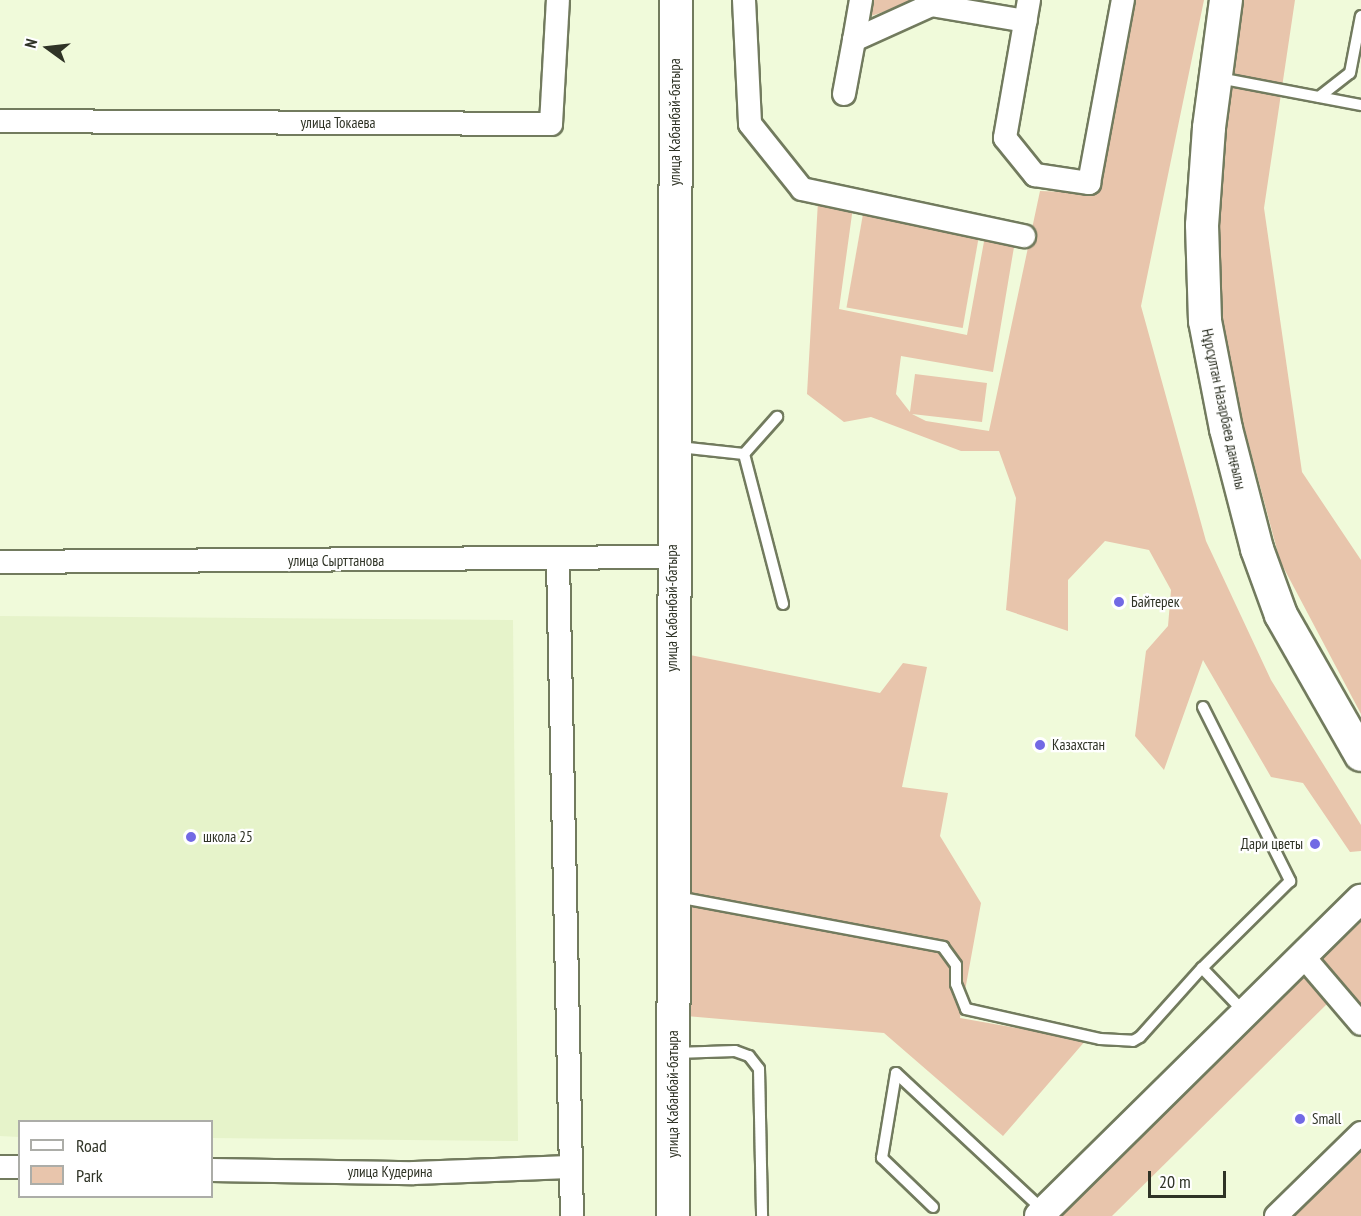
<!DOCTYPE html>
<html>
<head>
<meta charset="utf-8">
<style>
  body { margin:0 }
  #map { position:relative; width:1361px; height:1216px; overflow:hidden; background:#f0fada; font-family:"PT Sans Narrow",sans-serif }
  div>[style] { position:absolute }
  .built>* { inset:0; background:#e6f3ca }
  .green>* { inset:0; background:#e8c5ac; transform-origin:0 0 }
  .roads { filter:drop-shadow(2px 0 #727b5e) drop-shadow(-2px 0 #727b5e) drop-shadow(0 2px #727b5e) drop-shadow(0 -2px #727b5e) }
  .service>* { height:10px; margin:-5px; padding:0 5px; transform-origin:5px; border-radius:5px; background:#fff }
  .minor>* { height:22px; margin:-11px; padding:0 11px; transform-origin:11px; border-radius:11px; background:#fff }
  .tertiary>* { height:28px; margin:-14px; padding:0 14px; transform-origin:14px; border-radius:14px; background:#fff }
  .secondary>* { height:32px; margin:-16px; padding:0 16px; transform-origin:16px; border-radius:16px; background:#fff }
  .dots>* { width:16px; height:16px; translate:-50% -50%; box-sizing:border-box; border:3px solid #fff; border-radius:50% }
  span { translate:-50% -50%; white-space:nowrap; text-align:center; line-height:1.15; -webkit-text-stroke:4.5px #fff; paint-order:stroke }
  .street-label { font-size:15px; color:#2f3326 }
  .poi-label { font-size:15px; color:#2f3326 }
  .left { translate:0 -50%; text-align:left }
  .right { translate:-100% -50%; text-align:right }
  .legend { position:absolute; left:18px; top:1120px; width:195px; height:78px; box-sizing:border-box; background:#fff; border:2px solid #acada8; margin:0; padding:8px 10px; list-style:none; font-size:18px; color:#2f3326 }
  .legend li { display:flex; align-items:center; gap:12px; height:30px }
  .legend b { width:30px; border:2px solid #acada8 }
  .north { position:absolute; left:18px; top:18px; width:60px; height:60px; -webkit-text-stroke:4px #fff; paint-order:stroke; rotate:285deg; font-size:16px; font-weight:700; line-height:24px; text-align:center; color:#2f3326 }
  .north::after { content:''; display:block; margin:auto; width:21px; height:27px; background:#2f3326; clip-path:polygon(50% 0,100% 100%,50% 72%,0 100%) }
  .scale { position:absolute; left:1148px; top:1171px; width:78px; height:27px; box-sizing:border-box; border:3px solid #2f3326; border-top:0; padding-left:8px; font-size:18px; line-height:21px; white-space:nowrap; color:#2f3326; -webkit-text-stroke:4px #fff; paint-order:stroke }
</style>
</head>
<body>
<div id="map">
  <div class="built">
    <div style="clip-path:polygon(0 616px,513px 620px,518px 1141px,212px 1138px,212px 1122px,20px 1122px,19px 1137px,0 1136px)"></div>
  </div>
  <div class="green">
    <div style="clip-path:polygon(871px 0,920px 0,868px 17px)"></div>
    <div style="clip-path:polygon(1130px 0,1204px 0,1141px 306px,1206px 541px,1271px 680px,1361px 825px,1361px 851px,1350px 852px,1303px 783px,1271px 777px,1203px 660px,1164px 770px,1135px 736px,1146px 651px,1168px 626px,1171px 590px,1149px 550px,1105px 541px,1068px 580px,1068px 631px,1006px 610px,1016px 498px,999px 451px,961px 451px,871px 417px,844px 422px,807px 394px,818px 201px,853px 207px,839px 309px,967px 335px,985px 236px,1014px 247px,993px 372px,901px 356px,896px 394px,910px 412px,915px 374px,987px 383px,982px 422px,912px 414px,926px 421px,989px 431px,1040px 191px,1094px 193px)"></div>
    <div style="clip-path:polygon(1228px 0,1295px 0,1264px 208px,1302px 472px,1361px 560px,1361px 714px,1280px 561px,1218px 329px,1220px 41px)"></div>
    <div style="left:863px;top:214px;width:118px;height:95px;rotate:10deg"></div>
    <div style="clip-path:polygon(685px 654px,880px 693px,903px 663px,927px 667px,902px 787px,948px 793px,940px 836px,981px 903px,960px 1018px,1086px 1040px,1003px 1136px,884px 1033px,686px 1016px)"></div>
    <div style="clip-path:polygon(1361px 909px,1361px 1009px,1313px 957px)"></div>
    <div style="clip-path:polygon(1306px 970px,1329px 1002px,1112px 1216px,1059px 1216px)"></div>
    <div style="clip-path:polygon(1361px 1144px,1361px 1216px,1286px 1216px)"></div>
  </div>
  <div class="roads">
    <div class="service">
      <div style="left:1219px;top:78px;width:145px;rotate:10.8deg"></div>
      <div style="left:1319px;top:97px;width:39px;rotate:-38deg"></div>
      <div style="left:1350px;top:73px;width:58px;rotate:-79.1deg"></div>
      <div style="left:679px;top:447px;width:65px;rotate:6.1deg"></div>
      <div style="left:744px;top:454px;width:50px;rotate:-48.3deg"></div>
      <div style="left:744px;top:454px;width:155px;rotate:75.4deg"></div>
      <div style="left:1203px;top:707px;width:195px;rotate:63.4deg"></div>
      <div style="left:1290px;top:881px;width:124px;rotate:135.3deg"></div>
      <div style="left:1202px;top:968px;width:62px;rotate:46.3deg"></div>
      <div style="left:677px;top:897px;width:271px;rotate:10.6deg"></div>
      <div style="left:943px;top:947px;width:22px;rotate:54deg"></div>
      <div style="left:956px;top:965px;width:19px;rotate:90deg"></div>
      <div style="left:956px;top:984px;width:27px;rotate:68deg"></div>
      <div style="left:966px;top:1009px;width:137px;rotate:12.6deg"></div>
      <div style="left:1100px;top:1039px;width:33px;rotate:3deg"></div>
      <div style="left:1133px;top:1041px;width:8px;rotate:-30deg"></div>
      <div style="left:1140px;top:1037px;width:93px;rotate:-48.1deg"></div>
      <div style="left:676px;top:1053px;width:59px;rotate:-1.9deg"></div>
      <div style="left:735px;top:1051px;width:15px;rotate:20deg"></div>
      <div style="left:749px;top:1056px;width:16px;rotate:52deg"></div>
      <div style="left:759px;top:1069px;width:147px;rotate:88.8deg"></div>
      <div style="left:933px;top:1207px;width:71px;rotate:-136.1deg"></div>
      <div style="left:882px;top:1158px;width:86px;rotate:-80.6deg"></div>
      <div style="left:896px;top:1073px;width:202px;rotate:43deg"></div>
    </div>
    <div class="minor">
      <div style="left:744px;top:0;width:124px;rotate:87.2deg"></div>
      <div style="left:750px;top:124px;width:83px;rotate:51.3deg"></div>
      <div style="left:802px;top:189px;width:227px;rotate:12deg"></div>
      <div style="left:861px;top:0;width:41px;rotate:99.9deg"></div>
      <div style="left:854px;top:40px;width:85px;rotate:-24.4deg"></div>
      <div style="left:931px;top:5px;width:96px;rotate:9.6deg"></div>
      <div style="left:1029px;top:0;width:140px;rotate:99.9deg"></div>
      <div style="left:1005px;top:138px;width:48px;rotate:51deg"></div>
      <div style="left:1035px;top:175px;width:55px;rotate:8.4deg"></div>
      <div style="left:1089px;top:183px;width:186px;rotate:-79.5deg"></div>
      <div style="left:844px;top:94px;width:55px;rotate:-79.5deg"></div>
      <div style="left:0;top:121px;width:551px;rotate:0.31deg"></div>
      <div style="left:551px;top:124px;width:124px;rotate:-86.8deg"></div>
      <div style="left:558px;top:561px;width:655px;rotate:88.78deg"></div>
      <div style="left:0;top:562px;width:672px;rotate:-0.43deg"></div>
      <div style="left:1303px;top:956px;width:89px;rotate:49.5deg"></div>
      <div style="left:0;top:1167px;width:20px"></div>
      <div style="left:212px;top:1170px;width:202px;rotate:0.9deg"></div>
      <div style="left:414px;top:1173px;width:155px;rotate:-2.2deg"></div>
      <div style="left:1276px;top:1216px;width:119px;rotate:-44.3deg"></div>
    </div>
    <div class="tertiary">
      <div style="left:1039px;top:1216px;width:452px;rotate:-44.6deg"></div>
    </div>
    <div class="secondary">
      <div style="left:1226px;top:0;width:129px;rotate:97.6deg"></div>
      <div style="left:1209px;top:128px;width:97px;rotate:94.1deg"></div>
      <div style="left:1202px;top:225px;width:96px;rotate:88.2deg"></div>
      <div style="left:1205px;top:321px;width:110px;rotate:79deg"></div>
      <div style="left:1226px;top:429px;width:124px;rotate:75.5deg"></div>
      <div style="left:1257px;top:549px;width:70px;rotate:70deg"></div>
      <div style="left:1281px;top:615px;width:161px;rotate:60.3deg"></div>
      <div style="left:673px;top:1216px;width:1216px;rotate:-89.86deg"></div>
    </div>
  </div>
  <div class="dots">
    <div style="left:1119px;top:602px;background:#7269e4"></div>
    <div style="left:1040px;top:745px;background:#7269e4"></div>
    <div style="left:191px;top:837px;background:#7269e4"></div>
    <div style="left:1315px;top:844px;background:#7269e4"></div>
    <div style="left:1300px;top:1119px;background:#7269e4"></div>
  </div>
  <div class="street-label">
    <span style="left:675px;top:122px;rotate:-90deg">улица Кабанбай-батыра</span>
    <span style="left:338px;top:123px">улица Токаева</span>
    <span style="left:1224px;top:409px;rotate:78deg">Нұрсұлтан Назарбаев даңғылы</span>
    <span style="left:336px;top:561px">улица Сырттанова</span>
    <span style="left:672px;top:608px;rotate:-90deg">улица Кабанбай-батыра</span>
    <span style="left:673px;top:1094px;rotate:-90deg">улица Кабанбай-батыра</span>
    <span style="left:390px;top:1172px">улица Кудерина</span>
  </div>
  <div class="poi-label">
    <span class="left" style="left:1131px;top:602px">Байтерек</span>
    <span class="left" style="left:1052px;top:745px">Казахстан</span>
    <span class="left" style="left:203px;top:837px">школа 25</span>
    <span class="right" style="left:1303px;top:844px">Дари цветы</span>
    <span class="left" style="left:1312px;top:1119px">Small</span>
  </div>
  <ul class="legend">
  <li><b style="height:8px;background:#fff"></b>Road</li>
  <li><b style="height:16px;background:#e8c5ac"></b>Park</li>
  </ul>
  <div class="north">N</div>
  <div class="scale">20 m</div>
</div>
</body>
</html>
